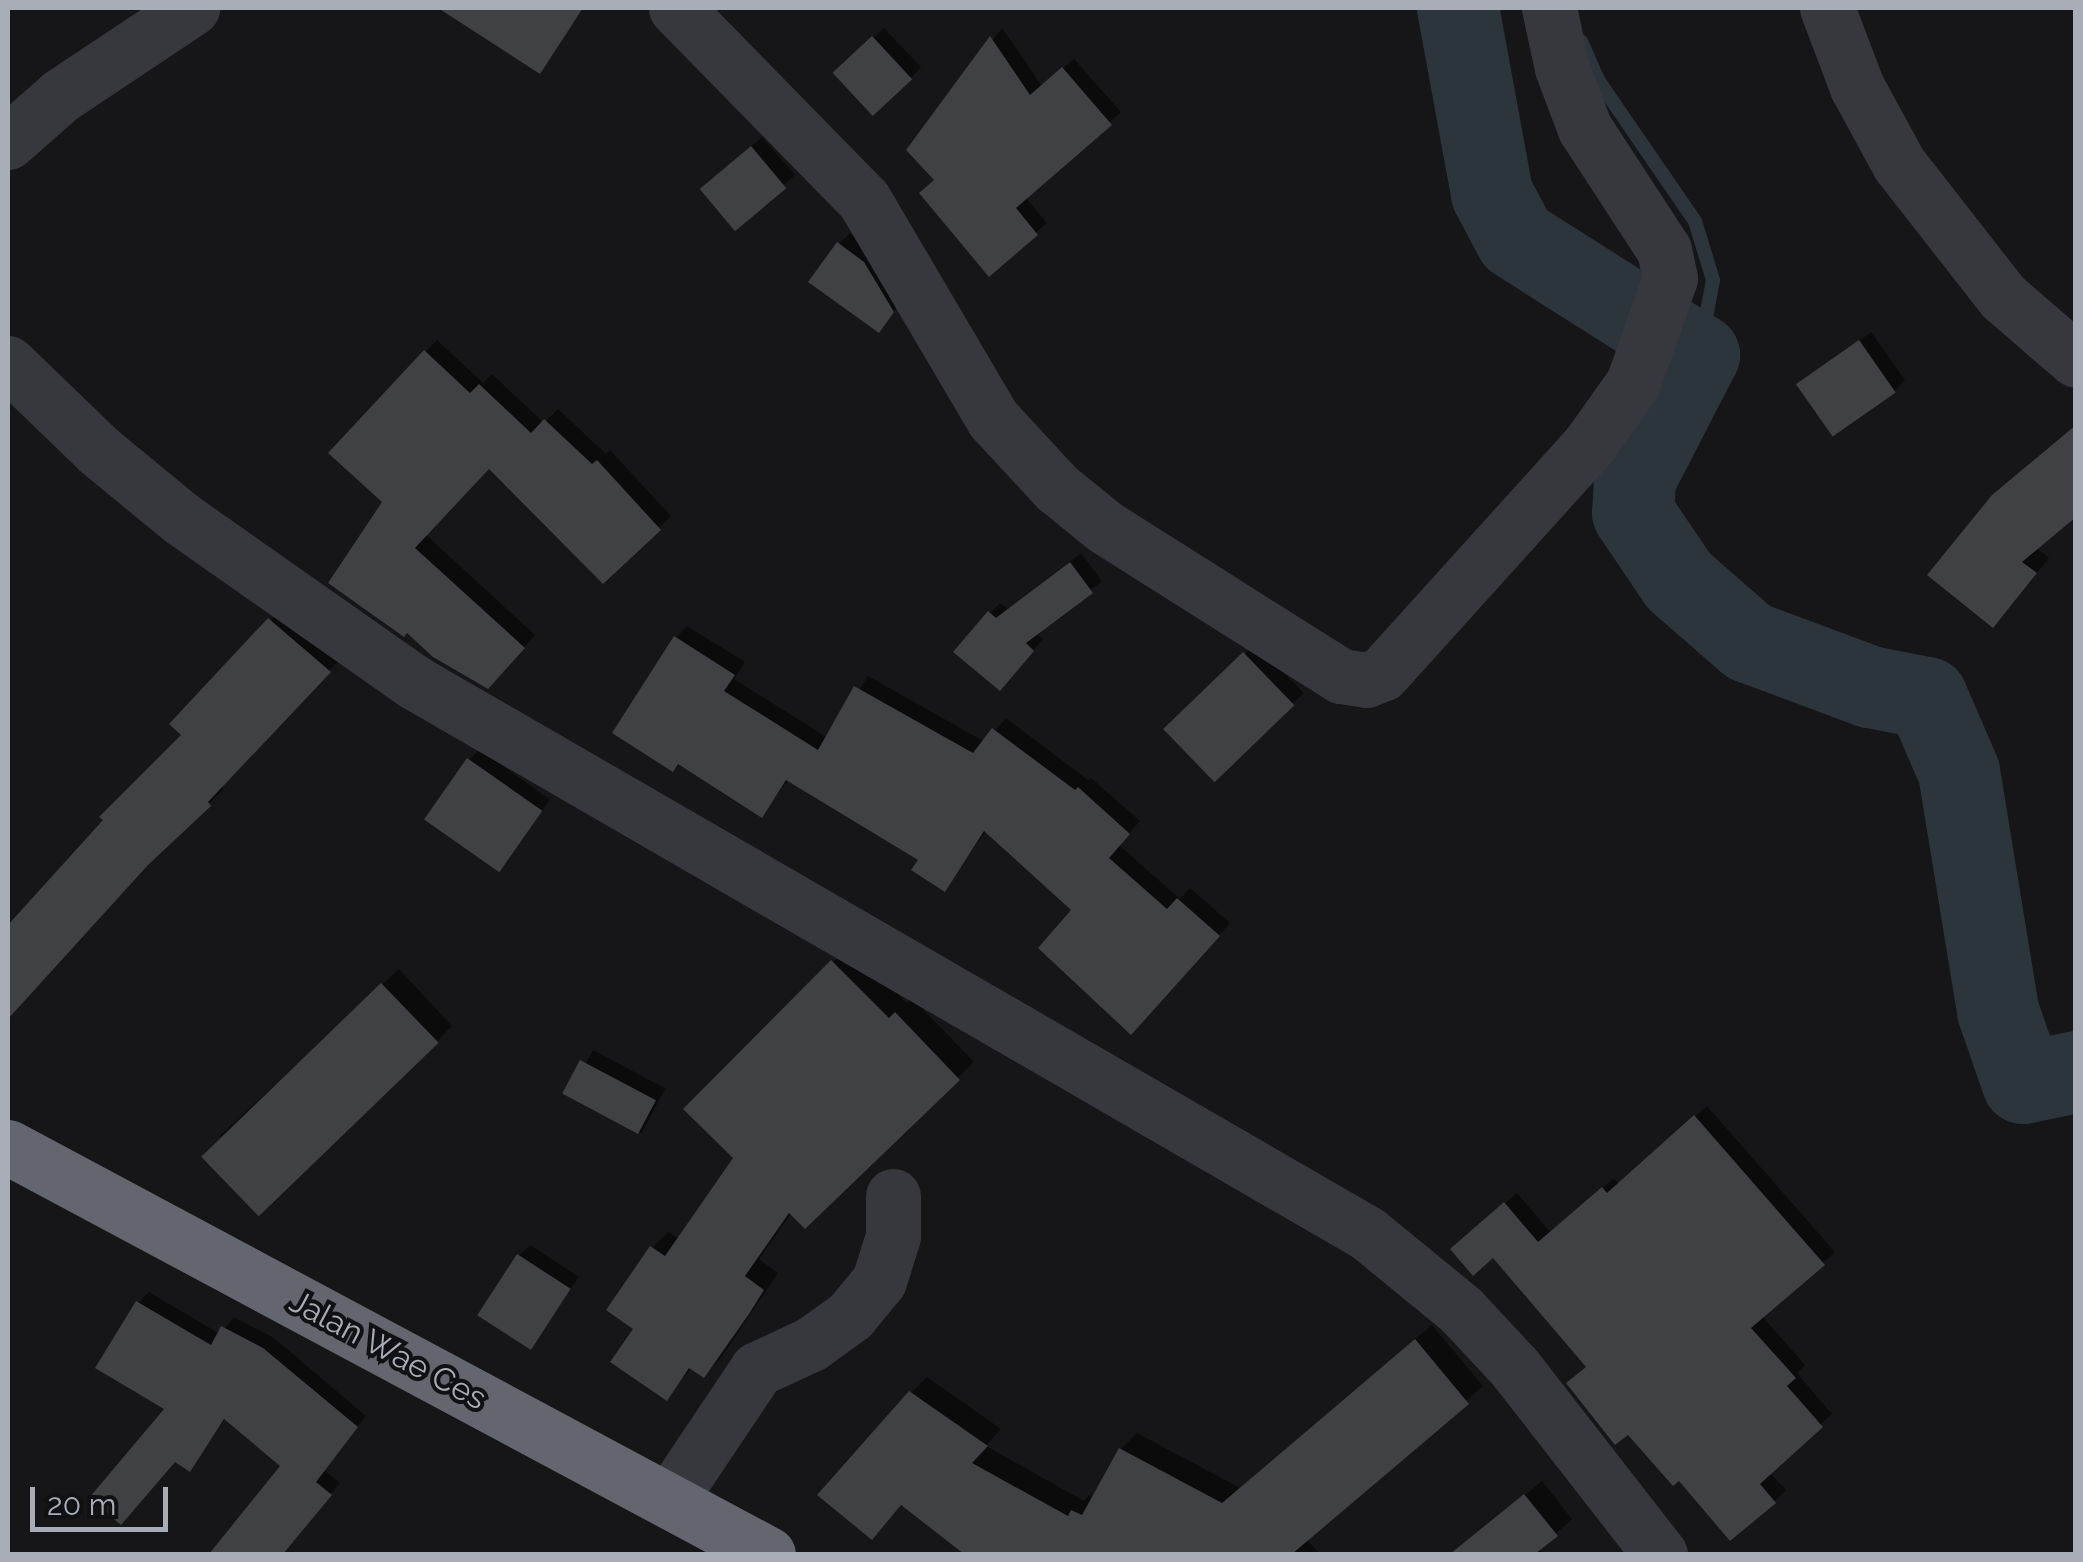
<!DOCTYPE html>
<html>
<head>
<meta charset="utf-8">
<style>
  body { margin:0 }
  #map { position:relative; width:2083px; height:1562px; overflow:hidden; background:#161618; font-family:Raleway,sans-serif }
  div>[style] { position:absolute }
  .shadow>* { inset:0; background:#0007; transform-origin:0 0 }
  .stream>* { height:14px; margin:-7px; padding:0 7px; transform-origin:7px; border-radius:7px; background:#2c353c }
  .river>* { height:82px; margin:-41px; padding:0 41px; transform-origin:41px; border-radius:41px; background:#2c353c }
  .building>* { inset:0; background:#404145; transform-origin:0 0 }
  .minor>* { height:55px; margin:-27.5px; padding:0 27.5px; transform-origin:27.5px; border-radius:27.5px; background:#37383d }
  .highway>* { height:55px; margin:-27.5px; padding:0 27.5px; transform-origin:27.5px; border-radius:27.5px; background:#63666e }
  span { translate:-50% -50%; white-space:nowrap; text-align:center; line-height:1.15; -webkit-text-stroke:8px #111113; paint-order:stroke }
  .street-label { font-size:32px; color:#a8adb8 }
  .frame { position:absolute; inset:0; border:10px solid #a8adb8; pointer-events:none }
  .scale { position:absolute; left:30px; top:1487px; width:138px; height:45px; box-sizing:border-box; border:5px solid #a8adb8; border-top:0; padding-left:12px; font-size:30px; line-height:35px; white-space:nowrap; color:#a8adb8; -webkit-text-stroke:8px #111113; paint-order:stroke }
</style>
</head>
<body>
<div id="map">
  <div class="shadow">
    <div style="clip-path:polygon(485px 8px,584px 8px,539px 71px,472px 27px)"></div>
    <div style="clip-path:polygon(884px 28px,921px 67px,911px 78px,836px 73px)"></div>
    <div style="clip-path:polygon(1002px 28px,1042px 86px,1074px 59px,1121px 112px,1025px 197px,1047px 223px,1036px 233px,937px 180px,909px 150px)"></div>
    <div style="clip-path:polygon(762px 137px,795px 175px,735px 228px,713px 179px)"></div>
    <div style="clip-path:polygon(850px 233px,874px 251px,903px 300px,878px 330px,839px 244px)"></div>
    <div style="clip-path:polygon(1871px 332px,1905px 380px,1895px 391px,1800px 385px)"></div>
    <div style="clip-path:polygon(437px 340px,483px 383px,492px 374px,544px 423px,558px 409px,606px 454px,610px 450px,671px 516px,603px 581px,490px 466px,425px 534px,535px 635px,488px 686px,385px 502px,331px 452px)"></div>
    <div style="clip-path:polygon(2036px 547px,2049px 558px,2007px 611px,1930px 574px)"></div>
    <div style="clip-path:polygon(1081px 553px,1102px 581px,1036px 633px,1043px 639px,1010px 677px,990px 613px,1000px 603px,1008px 609px)"></div>
    <div style="clip-path:polygon(285px 605px,344px 655px,221px 786px,224px 789px,156px 854px,25px 997px,8px 981px,8px 929px,184px 735px,172px 724px)"></div>
    <div style="clip-path:polygon(687px 626px,745px 662px,734px 679px,828px 738px,868px 676px,985px 742px,1006px 718px,1088px 780px,1091px 778px,1140px 821px,1119px 845px,1180px 899px,1190px 888px,1230px 923px,1143px 1020px,1075px 910px,987px 830px,944px 889px,922px 859px,789px 779px,761px 815px,676px 638px)"></div>
    <div style="left:1255px;top:644px;width:69px;height:123px;rotate:45deg"></div>
    <div style="clip-path:polygon(480px 749px,550px 800px,498px 870px,469px 760px)"></div>
    <div style="clip-path:polygon(849px 946px,907px 1003px,912px 998px,974px 1062px,805px 1226px,792px 1212px,759px 1259px,778px 1273px,720px 1359px,704px 1375px,692px 1367px,666px 1398px,637px 1329px,652px 1248px,668px 1232px,679px 1239px,736px 1158px,687px 1109px)"></div>
    <div style="clip-path:polygon(399px 969px,452px 1026px,437px 1041px,218px 1138px)"></div>
    <div style="left:593px;top:1050px;width:82px;height:51px;rotate:28deg"></div>
    <div style="clip-path:polygon(1707px 1106px,1835px 1252px,1762px 1316px,1805px 1365px,1797px 1373px,1832px 1414px,1769px 1472px,1786px 1490px,1774px 1502px,1588px 1366px,1494px 1255px,1464px 1238px,1517px 1193px,1550px 1232px,1614px 1178px,1619px 1184px)"></div>
    <div style="clip-path:polygon(530px 1245px,579px 1277px,530px 1347px,519px 1256px)"></div>
    <div style="clip-path:polygon(149px 1292px,220px 1334px,234px 1317px,274px 1338px,366px 1416px,324px 1470px,340px 1483px,279px 1554px,212px 1554px,283px 1466px,226px 1418px,190px 1468px,138px 1303px)"></div>
    <div style="clip-path:polygon(1432px 1325px,1483px 1386px,1306px 1539px,1320px 1554px,1175px 1554px,1154px 1531px,1141px 1554px,968px 1554px,903px 1503px,911px 1393px,927px 1377px,1001px 1429px,986px 1446px,1084px 1501px,1089px 1495px,1094px 1498px,1121px 1449px,1137px 1433px,1240px 1488px)"></div>
    <div style="clip-path:polygon(1542px 1481px,1572px 1519px,1539px 1549px,1544px 1554px,1454px 1554px)"></div>
  </div>
  <div class="stream">
    <div style="left:1581px;top:41px;width:43px;rotate:66.4deg"></div>
    <div style="left:1598px;top:80px;width:171px;rotate:55.5deg"></div>
    <div style="left:1695px;top:221px;width:62px;rotate:73deg"></div>
    <div style="left:1713px;top:280px;width:76px;rotate:100.6deg"></div>
  </div>
  <div class="river">
    <div style="left:1458px;top:8px;width:189px;rotate:79.6deg"></div>
    <div style="left:1492px;top:194px;width:51px;rotate:61.9deg"></div>
    <div style="left:1516px;top:239px;width:217px;rotate:32.4deg"></div>
    <div style="left:1699px;top:355px;width:140px;rotate:117.3deg"></div>
    <div style="left:1635px;top:479px;width:34px;rotate:93deg"></div>
    <div style="left:1633px;top:513px;width:82px;rotate:55.9deg"></div>
    <div style="left:1679px;top:581px;width:93px;rotate:41.1deg"></div>
    <div style="left:1749px;top:642px;width:129px;rotate:20.4deg"></div>
    <div style="left:1870px;top:687px;width:58px;rotate:10.9deg"></div>
    <div style="left:1927px;top:698px;width:81px;rotate:66.6deg"></div>
    <div style="left:1959px;top:772px;width:242px;rotate:80.7deg"></div>
    <div style="left:1998px;top:1011px;width:76px;rotate:70.9deg"></div>
    <div style="left:2023px;top:1083px;width:54px;rotate:-11.7deg"></div>
  </div>
  <div class="building">
    <div style="clip-path:polygon(438px 8px,583px 8px,540px 74px)"></div>
    <div style="left:872px;top:36px;width:59px;height:54px;rotate:47deg"></div>
    <div style="clip-path:polygon(990px 36px,1030px 95px,1062px 67px,1112px 125px,1016px 208px,1038px 235px,989px 277px,919px 193px,934px 180px,906px 150px)"></div>
    <div style="left:751px;top:146px;width:55px;height:67px;rotate:50deg"></div>
    <div style="clip-path:polygon(837px 242px,864px 262px,894px 312px,879px 333px,808px 282px)"></div>
    <div style="left:1859px;top:340px;width:64px;height:77px;rotate:55deg"></div>
    <div style="clip-path:polygon(424px 350px,470px 393px,479px 384px,531px 433px,544px 419px,592px 464px,597px 460px,661px 530px,603px 584px,489px 469px,415px 548px,525px 648px,488px 689px,433px 657px,407px 633px,404px 637px,328px 583px,382px 502px,328px 453px)"></div>
    <div style="clip-path:polygon(2076px 425px,2076px 517px,2022px 562px,2037px 573px,1993px 628px,1927px 575px,1992px 495px)"></div>
    <div style="clip-path:polygon(1070px 562px,1093px 593px,1026px 643px,1034px 651px,1000px 691px,953px 652px,988px 611px,996px 618px)"></div>
    <div style="clip-path:polygon(268px 618px,331px 672px,208px 802px,211px 806px,148px 865px,8px 1019px,8px 925px,103px 820px,99px 817px,181px 735px,169px 724px)"></div>
    <div style="clip-path:polygon(674px 636px,735px 675px,724px 691px,818px 750px,854px 686px,973px 753px,992px 728px,1075px 790px,1078px 787px,1130px 834px,1109px 858px,1167px 909px,1177px 898px,1220px 936px,1131px 1035px,1038px 948px,1071px 910px,984px 831px,945px 892px,911px 870px,918px 860px,786px 780px,762px 818px,678px 764px,673px 772px,612px 733px)"></div>
    <div style="left:1243px;top:652px;width:74px;height:111px;rotate:46deg"></div>
    <div style="left:467px;top:758px;width:92px;height:75px;rotate:35deg"></div>
    <div style="clip-path:polygon(831px 960px,889px 1018px,895px 1012px,960px 1080px,805px 1229px,789px 1213px,745px 1276px,764px 1290px,749px 1314px,704px 1378px,689px 1368px,667px 1401px,610px 1362px,633px 1329px,606px 1310px,650px 1246px,665px 1256px,733px 1158px,683px 1109px)"></div>
    <div style="left:381px;top:983px;width:83px;height:250px;rotate:46deg"></div>
    <div style="left:580px;top:1060px;width:86px;height:38px;rotate:28deg"></div>
    <div style="clip-path:polygon(1694px 1115px,1825px 1265px,1751px 1328px,1796px 1378px,1787px 1386px,1823px 1427px,1760px 1484px,1776px 1503px,1730px 1541px,1679px 1481px,1673px 1486px,1628px 1435px,1615px 1445px,1566px 1383px,1586px 1367px,1493px 1258px,1473px 1276px,1450px 1249px,1504px 1202px,1538px 1242px,1602px 1187px,1607px 1193px)"></div>
    <div style="left:517px;top:1254px;width:64px;height:73px;rotate:33deg"></div>
    <div style="clip-path:polygon(136px 1301px,211px 1345px,221px 1326px,263px 1348px,358px 1427px,316px 1482px,332px 1495px,283px 1554px,209px 1554px,280px 1466px,224px 1419px,190px 1472px,175px 1462px,121px 1525px,89px 1498px,164px 1409px,95px 1368px)"></div>
    <div style="clip-path:polygon(1415px 1339px,1469px 1404px,1292px 1554px,964px 1554px,901px 1505px,872px 1540px,817px 1495px,909px 1391px,988px 1446px,972px 1463px,1068px 1516px,1071px 1510px,1082px 1515px,1119px 1448px,1222px 1503px)"></div>
    <div style="clip-path:polygon(1524px 1494px,1558px 1536px,1535px 1554px,1450px 1554px)"></div>
  </div>
  <div class="minor">
    <div style="left:676px;top:8px;width:269px;rotate:45.6deg"></div>
    <div style="left:864px;top:200px;width:254px;rotate:59.5deg"></div>
    <div style="left:993px;top:419px;width:94px;rotate:47.2deg"></div>
    <div style="left:1057px;top:488px;width:62px;rotate:39.1deg"></div>
    <div style="left:1105px;top:527px;width:279px;rotate:32.3deg"></div>
    <div style="left:1341px;top:676px;width:25px;rotate:9deg"></div>
    <div style="left:1366px;top:680px;width:17px;rotate:-21deg"></div>
    <div style="left:1382px;top:674px;width:309px;rotate:-47.9deg"></div>
    <div style="left:1589px;top:445px;width:76px;rotate:-54.6deg"></div>
    <div style="left:1633px;top:383px;width:111px;rotate:-70.6deg"></div>
    <div style="left:1670px;top:278px;width:29px;rotate:-102deg"></div>
    <div style="left:1664px;top:250px;width:145px;rotate:-123.1deg"></div>
    <div style="left:1585px;top:129px;width:65px;rotate:-110.7deg"></div>
    <div style="left:1562px;top:68px;width:61px;rotate:-102.2deg"></div>
    <div style="left:1827px;top:8px;width:85px;rotate:69.2deg"></div>
    <div style="left:1857px;top:87px;width:88px;rotate:61.4deg"></div>
    <div style="left:1899px;top:164px;width:169px;rotate:52deg"></div>
    <div style="left:2003px;top:297px;width:96px;rotate:40.8deg"></div>
    <div style="left:8px;top:142px;width:69px;rotate:-41.5deg"></div>
    <div style="left:60px;top:96px;width:159px;rotate:-33.7deg"></div>
    <div style="left:8px;top:363px;width:125px;rotate:44deg"></div>
    <div style="left:98px;top:450px;width:109px;rotate:39.4deg"></div>
    <div style="left:182px;top:519px;width:284px;rotate:35.1deg"></div>
    <div style="left:414px;top:682px;width:1101px;rotate:30.04deg"></div>
    <div style="left:1367px;top:1233px;width:122px;rotate:39.3deg"></div>
    <div style="left:1461px;top:1310px;width:79px;rotate:47deg"></div>
    <div style="left:1515px;top:1368px;width:236px;rotate:52.1deg"></div>
    <div style="left:670px;top:1499px;width:156px;rotate:-56.2deg"></div>
    <div style="left:757px;top:1369px;width:60px;rotate:-24.8deg"></div>
    <div style="left:811px;top:1344px;width:48px;rotate:-35.7deg"></div>
    <div style="left:850px;top:1316px;width:45px;rotate:-50.4deg"></div>
    <div style="left:879px;top:1281px;width:47px;rotate:-72.7deg"></div>
    <div style="left:893px;top:1236px;width:40px;rotate:-90deg"></div>
  </div>
  <div class="highway">
    <div style="left:8px;top:1147px;width:862px;rotate:28.17deg"></div>
  </div>
  <div class="street-label">
    <span style="left:388px;top:1350px;rotate:28deg">Jalan Wae Ces</span>
  </div>
  <div class="frame"></div>
  <div class="scale">20 m</div>
</div>
</body>
</html>
